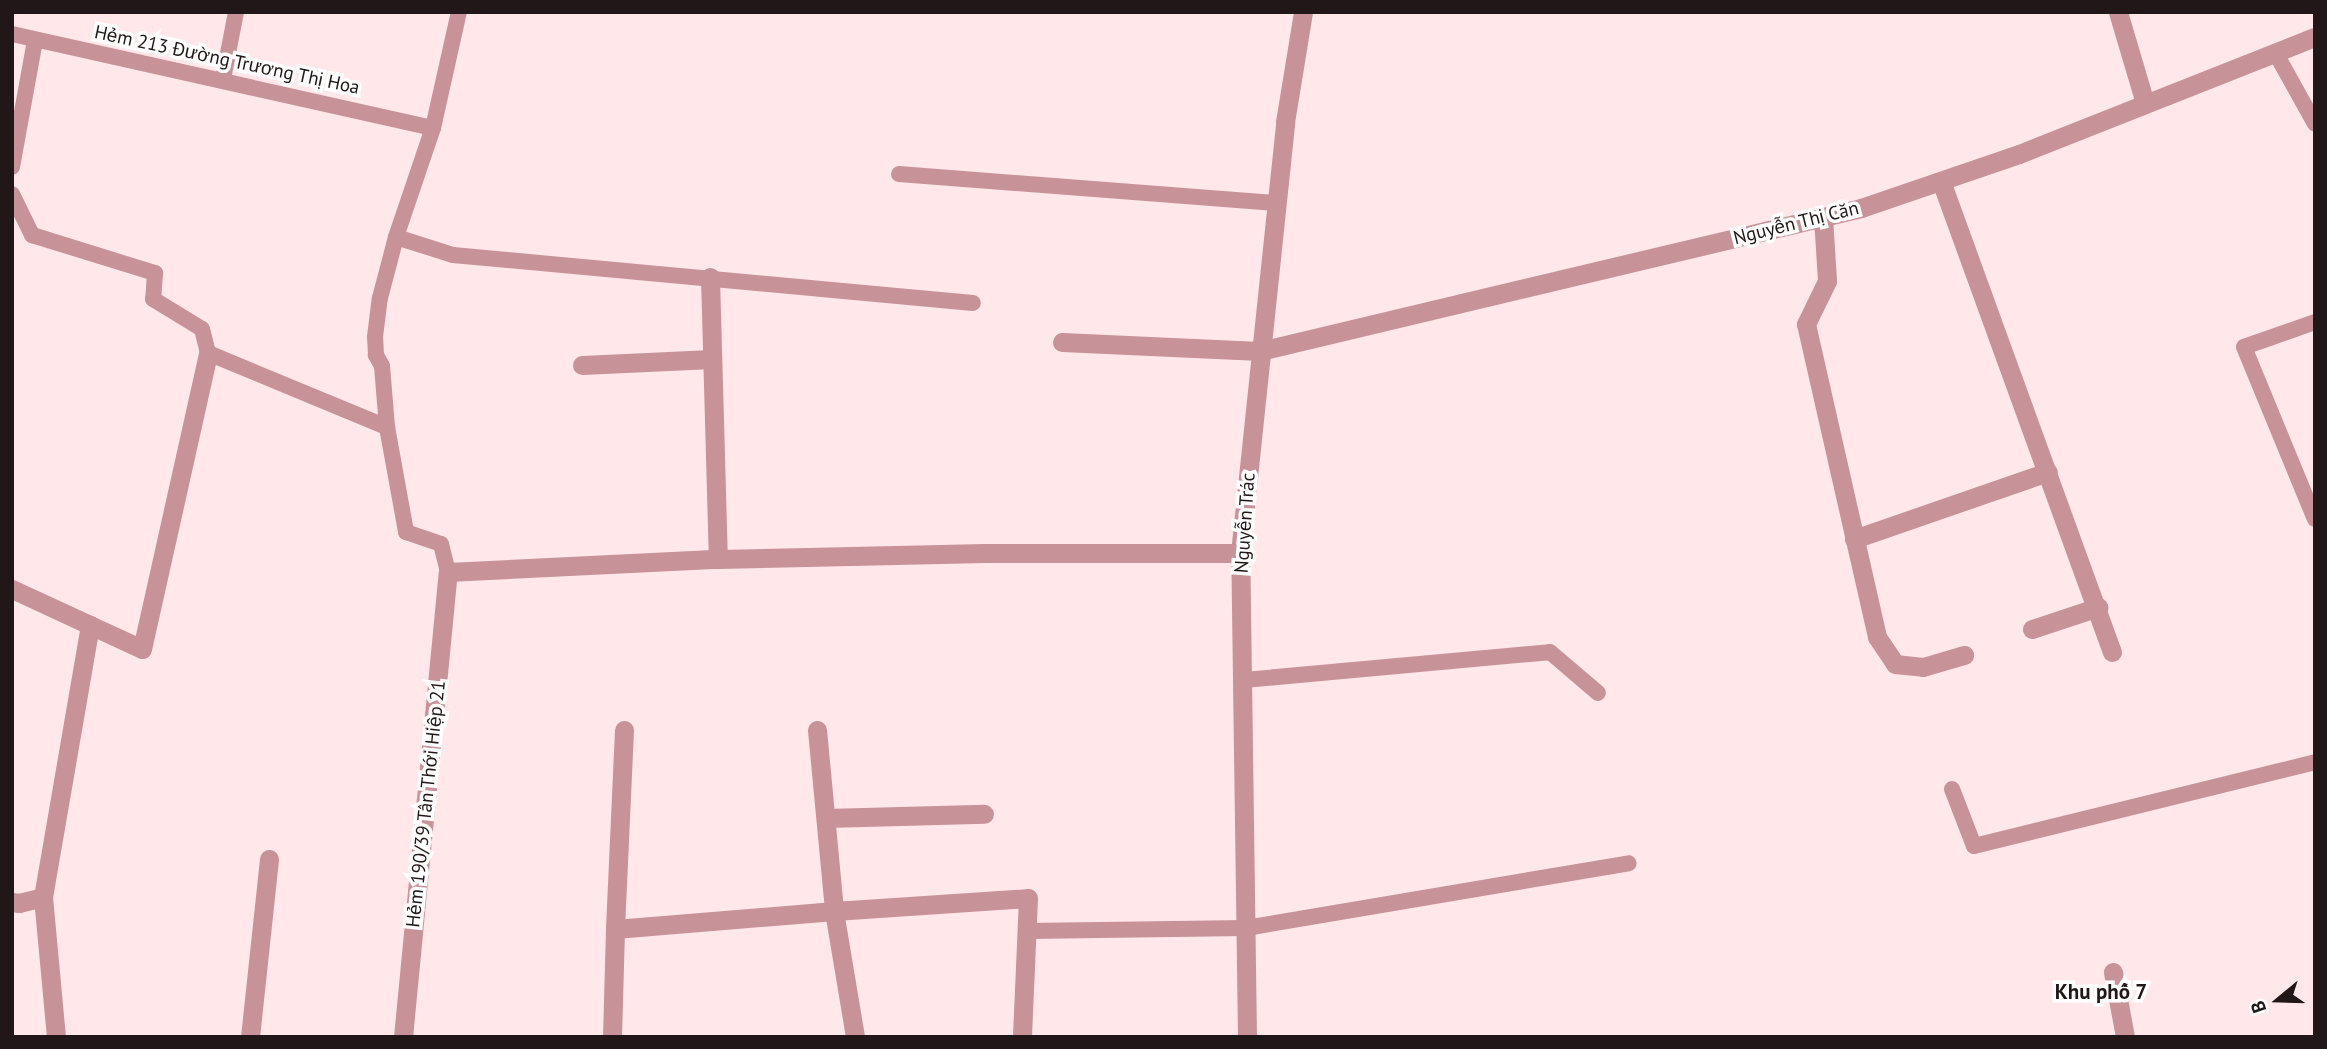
<!DOCTYPE html>
<html>
<head>
<meta charset="utf-8">
<style>
  body { margin:0 }
  #map { position:relative; width:2327px; height:1049px; overflow:hidden; background:#ffe7ea; font-family:"PT Sans",sans-serif }
  div>[style] { position:absolute }
  .service>* { height:16px; margin:-8px; padding:0 8px; transform-origin:8px; border-radius:8px; background:#c89299 }
  .minor>* { height:19px; margin:-9.5px; padding:0 9.5px; transform-origin:9.5px; border-radius:9.5px; background:#c89299 }
  span { translate:-50% -50%; white-space:nowrap; text-align:center; line-height:1.15; -webkit-text-stroke:7px #fff; paint-order:stroke }
  .street-label { font-size:19px; color:#211718 }
  .neighbourhood-label { font-size:21px; color:#211718; font-weight:700 }
  .frame { position:absolute; inset:0; border:14px solid #211718; pointer-events:none }
  .north { position:absolute; left:2243px; top:965px; width:70px; height:70px; -webkit-text-stroke:5px #fff; paint-order:stroke; rotate:251deg; font-size:19px; font-weight:700; line-height:28px; text-align:center; color:#211718 }
  .north::after { content:''; display:block; margin:auto; width:24px; height:32px; background:#211718; clip-path:polygon(50% 0,100% 100%,50% 72%,0 100%) }
</style>
</head>
<body>
<div id="map">
  <div class="service">
    <div style="left:12px;top:34px;width:431px;rotate:12.6deg"></div>
    <div style="left:2275px;top:52px;width:82px;rotate:60.9deg"></div>
    <div style="left:223px;top:79px;width:68px;rotate:-79deg"></div>
    <div style="left:12px;top:167px;width:129px;rotate:-79.7deg"></div>
    <div style="left:899px;top:174px;width:378px;rotate:4.4deg"></div>
    <div style="left:12px;top:194px;width:46px;rotate:64deg"></div>
    <div style="left:32px;top:235px;width:129px;rotate:17.2deg"></div>
    <div style="left:155px;top:273px;width:26px;rotate:94deg"></div>
    <div style="left:153px;top:299px;width:57px;rotate:31.5deg"></div>
    <div style="left:202px;top:329px;width:25px;rotate:76deg"></div>
    <div style="left:208px;top:353px;width:194px;rotate:22.5deg"></div>
    <div style="left:387px;top:427px;width:107px;rotate:79.7deg"></div>
    <div style="left:406px;top:532px;width:37px;rotate:19deg"></div>
    <div style="left:441px;top:544px;width:29px;rotate:76deg"></div>
    <div style="left:396px;top:237px;width:60px;rotate:17.5deg"></div>
    <div style="left:453px;top:255px;width:522px;rotate:5.27deg"></div>
    <div style="left:2315px;top:322px;width:75px;rotate:160.6deg"></div>
    <div style="left:2244px;top:347px;width:186px;rotate:67.6deg"></div>
    <div style="left:387px;top:427px;width:61px;rotate:-94.7deg"></div>
    <div style="left:382px;top:366px;width:13px;rotate:-119deg"></div>
    <div style="left:376px;top:355px;width:18px;rotate:-93deg"></div>
    <div style="left:375px;top:337px;width:39px;rotate:-83deg"></div>
    <div style="left:380px;top:298px;width:63px;rotate:-75.3deg"></div>
    <div style="left:396px;top:237px;width:115px;rotate:-71.3deg"></div>
    <div style="left:433px;top:128px;width:119px;rotate:-77.4deg"></div>
    <div style="left:1244px;top:680px;width:307px;rotate:-5.2deg"></div>
    <div style="left:1550px;top:652px;width:63px;rotate:40.5deg"></div>
    <div style="left:1952px;top:789px;width:61px;rotate:68.9deg"></div>
    <div style="left:1974px;top:846px;width:351px;rotate:-13.8deg"></div>
    <div style="left:1027px;top:931px;width:219px;rotate:-0.8deg"></div>
    <div style="left:1246px;top:928px;width:388px;rotate:-9.6deg"></div>
  </div>
  <div class="minor">
    <div style="left:2118px;top:12px;width:95px;rotate:73.5deg"></div>
    <div style="left:1941px;top:181px;width:501px;rotate:70.05deg"></div>
    <div style="left:1823px;top:217px;width:64px;rotate:86.4deg"></div>
    <div style="left:1827px;top:281px;width:48px;rotate:116deg"></div>
    <div style="left:1806px;top:324px;width:321px;rotate:77.2deg"></div>
    <div style="left:1877px;top:637px;width:32px;rotate:56deg"></div>
    <div style="left:1895px;top:664px;width:28px;rotate:6deg"></div>
    <div style="left:1923px;top:667px;width:43px;rotate:-16.3deg"></div>
    <div style="left:710px;top:277px;width:282px;rotate:88.4deg"></div>
    <div style="left:1062px;top:342px;width:198px;rotate:2.6deg"></div>
    <div style="left:1260px;top:351px;width:618px;rotate:-13.38deg"></div>
    <div style="left:1861px;top:208px;width:167px;rotate:-18.9deg"></div>
    <div style="left:2019px;top:154px;width:318px;rotate:-21.6deg"></div>
    <div style="left:582px;top:365px;width:130px;rotate:-2.6deg"></div>
    <div style="left:1854px;top:539px;width:205px;rotate:-19.1deg"></div>
    <div style="left:12px;top:589px;width:86px;rotate:24.8deg"></div>
    <div style="left:2032px;top:629px;width:70px;rotate:-18.4deg"></div>
    <div style="left:624px;top:730px;width:199px;rotate:92.6deg"></div>
    <div style="left:615px;top:929px;width:220px;rotate:-4.7deg"></div>
    <div style="left:834px;top:911px;width:128px;rotate:80.5deg"></div>
    <div style="left:817px;top:730px;width:182px;rotate:84.6deg"></div>
    <div style="left:834px;top:911px;width:194px;rotate:-3.8deg"></div>
    <div style="left:1028px;top:898px;width:139px;rotate:92.5deg"></div>
    <div style="left:826px;top:818px;width:158px;rotate:-1.5deg"></div>
    <div style="left:43px;top:897px;width:141px;rotate:84.7deg"></div>
    <div style="left:12px;top:902px;width:7px;rotate:8deg"></div>
    <div style="left:19px;top:903px;width:25px;rotate:-14deg"></div>
    <div style="left:43px;top:897px;width:276px;rotate:-80.2deg"></div>
    <div style="left:90px;top:625px;width:57px;rotate:24.8deg"></div>
    <div style="left:142px;top:649px;width:303px;rotate:-77.4deg"></div>
    <div style="left:2113px;top:972px;width:66px;rotate:79.5deg"></div>
    <div style="left:250px;top:1037px;width:179px;rotate:-83.9deg"></div>
    <div style="left:403px;top:1037px;width:467px;rotate:-84.5deg"></div>
    <div style="left:448px;top:572px;width:270px;rotate:-2.8deg"></div>
    <div style="left:718px;top:559px;width:267px;rotate:-1.3deg"></div>
    <div style="left:985px;top:553px;width:255px"></div>
    <div style="left:612px;top:1037px;width:108px;rotate:-88.4deg"></div>
    <div style="left:1247px;top:1037px;width:484px;rotate:-90.8deg"></div>
    <div style="left:1240px;top:553px;width:433px;rotate:-84deg"></div>
    <div style="left:1285px;top:122px;width:111px;rotate:-80.7deg"></div>
  </div>
  <div class="street-label">
    <span style="left:227px;top:60px;rotate:12deg">Hẻm 213 Đường Trương Thị Hoa</span>
    <span style="left:1796px;top:223px;rotate:-14deg">Nguyễn Thị Căn</span>
    <span style="left:1245px;top:523px;rotate:-86deg">Nguyễn Trác</span>
    <span style="left:426px;top:804px;rotate:-84deg">Hẻm 190/39 Tân Thới Hiệp 21</span>
  </div>
  <div class="neighbourhood-label">
    <span style="left:2101px;top:992px">Khu phố 7</span>
  </div>
  <div class="frame"></div>
  <div class="north">B</div>
</div>
</body>
</html>
